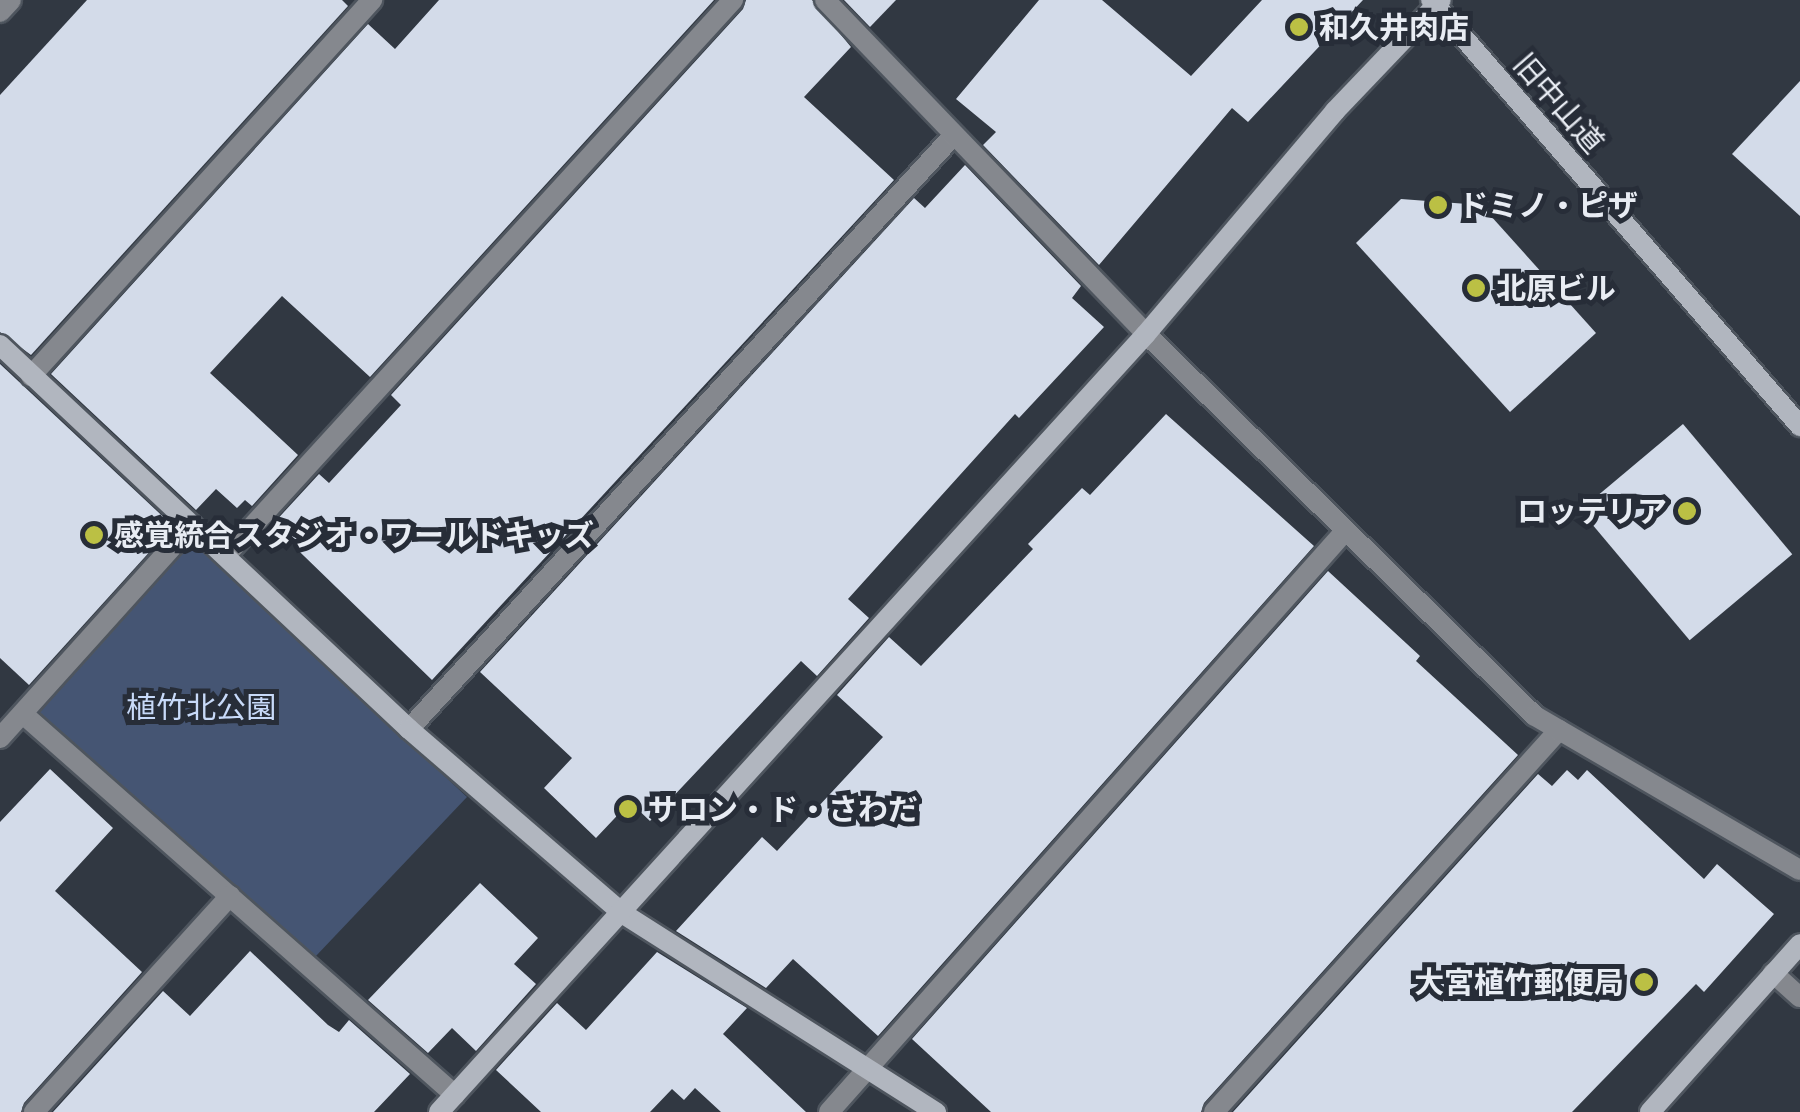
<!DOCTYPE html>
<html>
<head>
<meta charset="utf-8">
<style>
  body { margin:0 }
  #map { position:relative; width:1800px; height:1112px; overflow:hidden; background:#313842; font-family:Mulish,"Noto Sans JP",sans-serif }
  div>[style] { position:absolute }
  .green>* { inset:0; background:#455573 }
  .building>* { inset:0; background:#d3dbe9; transform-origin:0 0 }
  .roads { filter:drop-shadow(2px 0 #4e555e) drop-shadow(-2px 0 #4e555e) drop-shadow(0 2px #4e555e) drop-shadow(0 -2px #4e555e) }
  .lane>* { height:20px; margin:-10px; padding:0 10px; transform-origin:10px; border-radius:10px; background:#85888e }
  .street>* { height:20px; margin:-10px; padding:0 10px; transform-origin:10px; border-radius:10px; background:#85888e }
  .secondary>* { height:20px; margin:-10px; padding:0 10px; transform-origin:10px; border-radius:10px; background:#b1b6bf }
  .dots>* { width:28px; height:28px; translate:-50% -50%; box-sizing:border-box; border:5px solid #272d38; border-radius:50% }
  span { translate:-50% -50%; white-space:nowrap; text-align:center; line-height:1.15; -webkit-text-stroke:10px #272d38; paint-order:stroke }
  .poi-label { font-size:30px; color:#e8ecf3; font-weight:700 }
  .left { translate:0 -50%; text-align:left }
  .right { translate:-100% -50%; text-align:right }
  .street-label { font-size:30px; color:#e8ecf3 }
  .park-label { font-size:30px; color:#c8daf9 }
</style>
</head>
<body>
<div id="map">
  <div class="green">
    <div style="clip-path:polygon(193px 541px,467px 797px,315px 957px,235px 894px,39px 713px)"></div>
  </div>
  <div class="building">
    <div style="clip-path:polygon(87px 0,342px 0,348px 6px,31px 355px,0 332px,0 95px)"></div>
    <div style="clip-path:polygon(439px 0,714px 0,370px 377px,282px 296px,210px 373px,298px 455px,252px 506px,245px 500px,237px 508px,216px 489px,196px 510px,51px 374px,368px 24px,395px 49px)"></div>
    <div style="clip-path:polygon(746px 0,812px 0,851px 47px,804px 97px,894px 180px,432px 680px,272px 525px,319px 474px,329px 483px,401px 405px,391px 395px,743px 9px)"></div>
    <div style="clip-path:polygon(844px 0,896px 0,870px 27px)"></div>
    <div style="clip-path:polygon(1039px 0,1102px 0,1191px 76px,1262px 0,1363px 0,1248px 122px,1232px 108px,1099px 265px,983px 145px,996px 132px,956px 99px)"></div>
    <div style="clip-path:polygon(1800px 81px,1800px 216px,1732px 154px)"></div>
    <div style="clip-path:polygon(965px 165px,1081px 286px,1072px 298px,1104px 327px,1019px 418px,1015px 414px,848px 599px,869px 618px,817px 676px,801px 661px,650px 821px,630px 802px,596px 838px,544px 788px,572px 758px,480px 672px,914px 198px,925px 208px)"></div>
    <div style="clip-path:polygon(1401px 199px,1481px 205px,1596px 333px,1510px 412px,1356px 243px)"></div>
    <div style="clip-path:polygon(0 364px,173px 526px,29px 685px,0 658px)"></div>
    <div style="clip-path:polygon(1166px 414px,1314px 546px,878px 1036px,793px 959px,766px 988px,676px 931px,762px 837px,777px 851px,883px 737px,837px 695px,889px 637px,921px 666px,1033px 549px,1028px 544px,1082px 488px,1090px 495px)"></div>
    <div style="left:1683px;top:424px;width:170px;height:134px;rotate:50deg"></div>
    <div style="clip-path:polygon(1328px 571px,1420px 656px,1416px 661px,1518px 755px,1204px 1103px,1201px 1112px,991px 1112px,912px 1039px)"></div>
    <div style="clip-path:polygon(50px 769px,113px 828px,55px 891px,142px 972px,24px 1103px,21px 1112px,0 1112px,0 822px)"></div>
    <div style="clip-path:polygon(1567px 770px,1578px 780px,1587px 770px,1704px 879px,1717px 864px,1774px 914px,1704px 992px,1696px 984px,1572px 1112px,1233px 1112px,1538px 774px,1552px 786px)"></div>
    <div style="clip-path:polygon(480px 883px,538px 938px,514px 964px,536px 984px,476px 1051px,452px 1028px,428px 1053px,368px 1000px)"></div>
    <div style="clip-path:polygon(250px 951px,328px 1025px,339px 1032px,349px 1020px,410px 1074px,374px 1112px,53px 1112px,163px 991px,190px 1016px)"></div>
    <div style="clip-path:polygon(657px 952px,747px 1008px,723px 1034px,806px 1112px,721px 1112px,695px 1088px,684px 1100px,672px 1089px,650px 1112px,541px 1112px,496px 1070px,557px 1003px,586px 1030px)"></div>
  </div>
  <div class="roads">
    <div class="lane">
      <div style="left:31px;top:376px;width:508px;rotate:-47.79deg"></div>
      <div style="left:226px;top:555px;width:752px;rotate:-47.59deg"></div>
      <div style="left:23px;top:714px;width:576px;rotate:41.41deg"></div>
      <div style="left:409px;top:729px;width:805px;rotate:-47.47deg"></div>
      <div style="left:0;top:738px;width:287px;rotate:-48deg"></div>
      <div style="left:1773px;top:973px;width:36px;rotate:42deg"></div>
      <div style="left:34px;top:1112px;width:292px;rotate:-47.8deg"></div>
      <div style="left:829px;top:1112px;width:778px;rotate:-48.38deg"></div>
      <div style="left:1214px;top:1112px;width:515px;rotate:-47.91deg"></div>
    </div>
    <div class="street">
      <div style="left:825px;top:0;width:463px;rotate:46.1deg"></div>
      <div style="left:1146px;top:334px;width:545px;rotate:44.48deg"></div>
      <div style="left:1535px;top:716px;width:306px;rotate:30.2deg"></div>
      <div style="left:0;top:12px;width:16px;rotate:-47deg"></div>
    </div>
    <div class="secondary">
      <div style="left:1431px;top:0;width:564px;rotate:49.1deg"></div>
      <div style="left:0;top:345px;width:561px;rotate:43.19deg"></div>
      <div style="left:409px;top:729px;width:281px;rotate:40.8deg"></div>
      <div style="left:622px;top:913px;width:372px;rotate:32.4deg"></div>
      <div style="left:439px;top:1112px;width:1051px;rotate:-47.74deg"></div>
      <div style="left:1146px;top:334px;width:292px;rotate:-49.7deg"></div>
      <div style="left:1335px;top:111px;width:153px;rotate:-46.3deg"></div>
      <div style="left:1650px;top:1112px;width:225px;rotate:-48.2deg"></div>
    </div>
  </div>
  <div class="dots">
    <div style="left:1299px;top:27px;background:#bbc044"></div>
    <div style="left:1438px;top:205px;background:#bbc044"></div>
    <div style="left:1476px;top:288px;background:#bbc044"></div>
    <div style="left:1687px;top:511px;background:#bbc044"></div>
    <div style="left:94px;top:535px;background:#bbc044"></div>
    <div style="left:628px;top:809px;background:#bbc044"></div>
    <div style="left:1644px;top:982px;background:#bbc044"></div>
  </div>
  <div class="poi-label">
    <span class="left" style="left:1319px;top:27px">和久井肉店</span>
    <span class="left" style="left:1458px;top:205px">ドミノ・ピザ</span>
    <span class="left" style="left:1496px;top:288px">北原ビル</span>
    <span class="right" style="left:1667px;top:511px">ロッテリア</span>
    <span class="left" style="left:114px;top:535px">感覚統合スタジオ・ワールドキッズ</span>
    <span class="left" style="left:648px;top:809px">サロン・ド・さわだ</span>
    <span class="right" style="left:1624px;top:982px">大宮植竹郵便局</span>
  </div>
  <div class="street-label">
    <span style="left:1559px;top:103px;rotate:49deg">旧中山道</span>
  </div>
  <div class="park-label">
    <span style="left:201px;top:707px">植竹北公園</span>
  </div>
</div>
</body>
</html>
